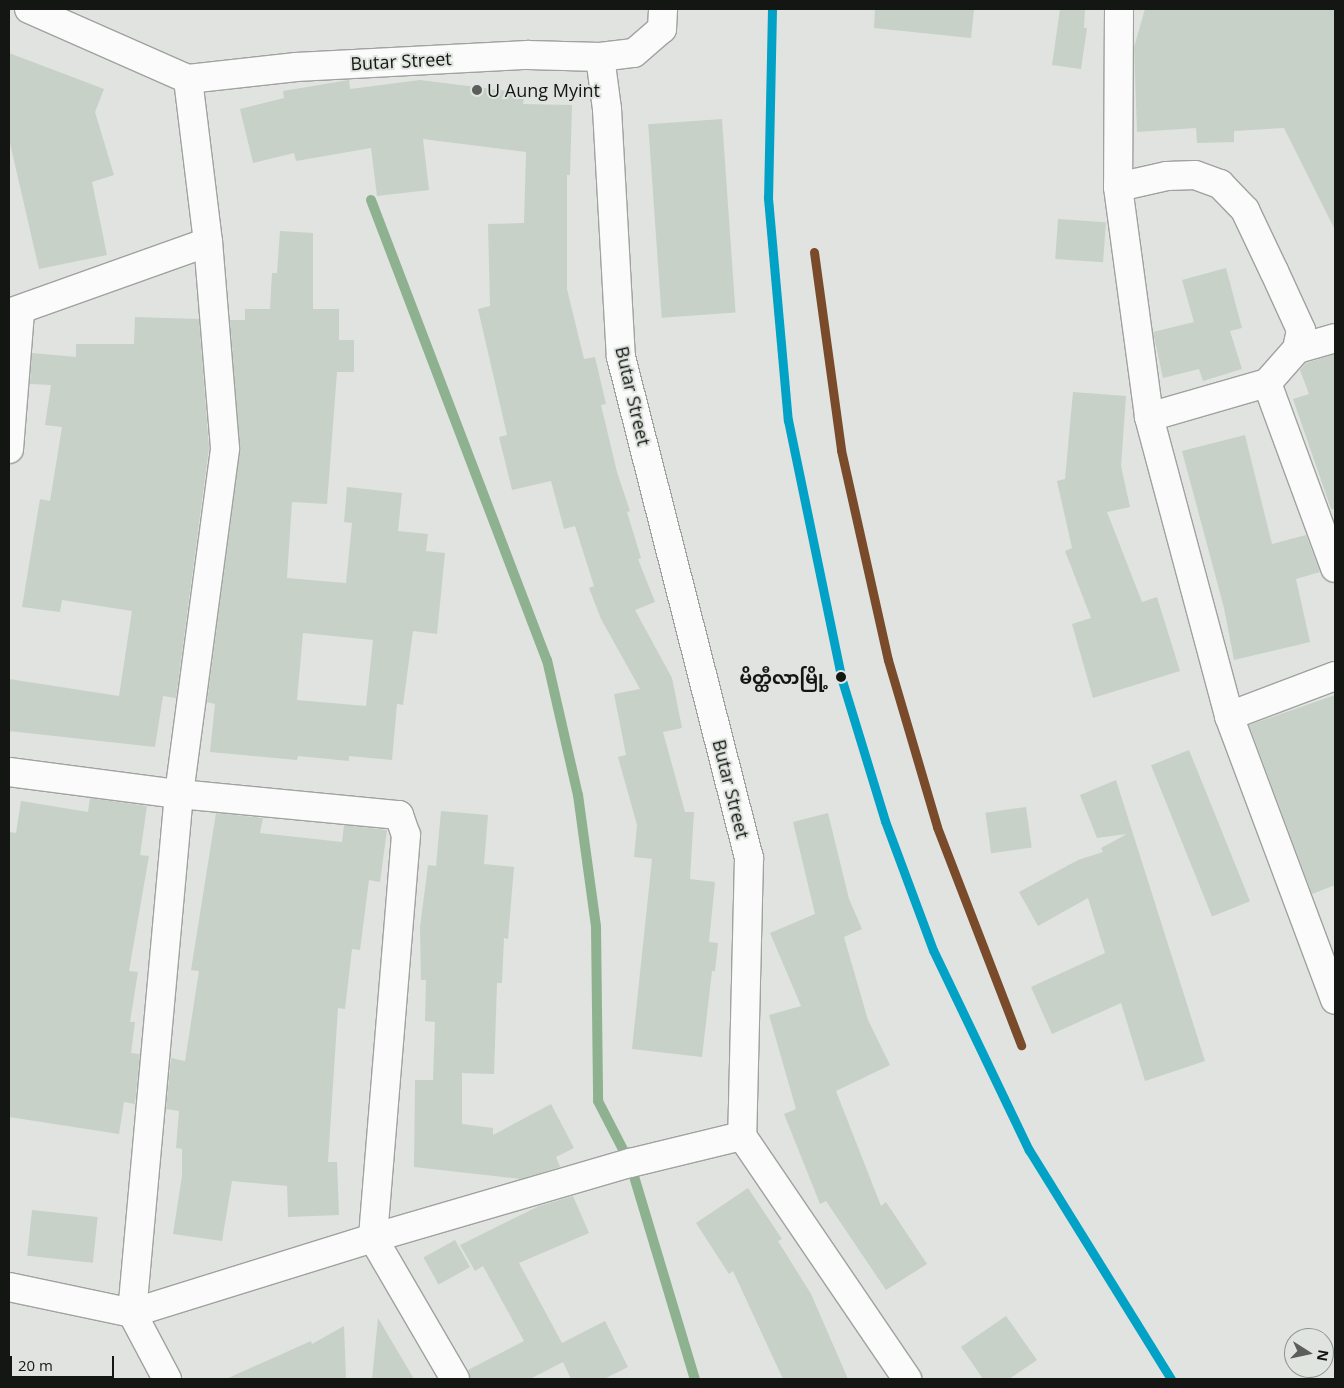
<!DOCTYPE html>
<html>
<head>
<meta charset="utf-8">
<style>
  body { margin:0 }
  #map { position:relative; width:1344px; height:1388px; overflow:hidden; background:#e0e3e0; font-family:"Open Sans","Noto Sans Myanmar",sans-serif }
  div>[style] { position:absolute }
  .stream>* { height:10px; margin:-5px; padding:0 5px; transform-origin:5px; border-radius:5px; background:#8eb28f }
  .building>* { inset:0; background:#c7d1c7; transform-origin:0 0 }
  .roads { filter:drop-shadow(1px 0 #a0a2a0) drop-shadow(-1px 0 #a0a2a0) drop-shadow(0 1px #a0a2a0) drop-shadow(0 -1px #a0a2a0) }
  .minor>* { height:28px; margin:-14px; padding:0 14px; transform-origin:14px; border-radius:14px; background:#fafbfa }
  .rail-1>* { height:9px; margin:-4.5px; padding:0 4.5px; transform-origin:4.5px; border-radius:4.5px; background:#01a2c5 }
  .rail-2>* { height:9px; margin:-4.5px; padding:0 4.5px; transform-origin:4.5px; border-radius:4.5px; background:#7a4b2a }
  .dots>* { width:14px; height:14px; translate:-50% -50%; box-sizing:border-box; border:2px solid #dfe4df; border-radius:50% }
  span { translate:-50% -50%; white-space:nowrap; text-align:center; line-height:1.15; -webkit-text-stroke:4px #dfe4df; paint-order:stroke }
  .street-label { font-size:18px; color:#141614 }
  .poi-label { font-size:18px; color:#141614 }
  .left { translate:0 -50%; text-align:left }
  .stop-label { font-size:18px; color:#141614; font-weight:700 }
  .right { translate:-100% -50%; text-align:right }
  .frame { position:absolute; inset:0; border:10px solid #141614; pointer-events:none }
  .north { position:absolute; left:1284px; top:1328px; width:50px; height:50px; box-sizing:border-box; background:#dfe4df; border:1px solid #8e928e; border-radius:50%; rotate:100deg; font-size:14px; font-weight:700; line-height:20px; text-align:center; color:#141614 }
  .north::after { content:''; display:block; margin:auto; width:18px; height:22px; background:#5b5e5b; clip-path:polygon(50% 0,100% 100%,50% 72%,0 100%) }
  .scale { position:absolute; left:10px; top:1356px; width:104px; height:22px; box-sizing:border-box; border:2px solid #141614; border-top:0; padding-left:6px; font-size:15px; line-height:18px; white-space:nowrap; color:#141614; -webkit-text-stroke:4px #dfe4df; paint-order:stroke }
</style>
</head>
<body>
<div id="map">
  <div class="stream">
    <div style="left:371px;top:200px;width:493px;rotate:69.1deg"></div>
    <div style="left:547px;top:660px;width:139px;rotate:77.1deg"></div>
    <div style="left:578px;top:795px;width:133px;rotate:82.2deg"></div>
    <div style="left:596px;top:927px;width:174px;rotate:89.3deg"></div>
    <div style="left:598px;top:1101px;width:70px;rotate:62.7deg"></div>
    <div style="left:630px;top:1163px;width:226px;rotate:73.3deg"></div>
  </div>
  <div class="building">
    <div style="clip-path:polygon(875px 9px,974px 9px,971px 38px,874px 28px)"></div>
    <div style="clip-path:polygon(1060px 9px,1085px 9px,1084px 28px,1087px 28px,1081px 69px,1052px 65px)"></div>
    <div style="clip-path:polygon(1145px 9px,1335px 9px,1335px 230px,1284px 128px,1234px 131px,1234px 142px,1197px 143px,1196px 128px,1137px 132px,1134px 47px)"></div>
    <div style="clip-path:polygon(9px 53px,104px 89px,95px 112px,114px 175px,92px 182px,107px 255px,39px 269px,9px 139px)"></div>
    <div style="clip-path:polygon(349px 80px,350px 89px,420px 80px,525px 93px,523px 104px,572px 105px,570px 175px,567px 175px,567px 289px,584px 359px,595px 357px,606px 404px,601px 405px,617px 472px,630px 511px,627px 512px,641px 558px,638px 559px,655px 602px,635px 610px,672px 678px,682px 728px,663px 732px,685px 812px,694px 812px,690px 879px,715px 882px,709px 942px,718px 943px,715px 971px,712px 971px,702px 1057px,632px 1049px,652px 859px,634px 857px,637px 825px,618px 757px,626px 755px,614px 694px,640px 689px,601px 619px,589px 588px,594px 586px,575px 526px,564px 529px,551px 481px,512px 490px,499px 437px,507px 435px,478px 309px,490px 306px,488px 224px,524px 223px,526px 152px,423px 139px,429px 190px,377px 196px,371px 148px,296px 161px,294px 153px,253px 163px,240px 109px,284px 98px,283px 91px)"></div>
    <div style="left:722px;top:119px;width:194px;height:74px;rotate:86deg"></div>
    <div style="left:1058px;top:219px;width:48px;height:40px;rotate:4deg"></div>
    <div style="clip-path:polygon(evenodd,280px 231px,313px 233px,313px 309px,339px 309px,339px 340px,354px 340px,354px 372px,337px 372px,327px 504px,292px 502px,287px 578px,346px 583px,352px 523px,344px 522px,347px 487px,402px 493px,398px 531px,428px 534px,426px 551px,445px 553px,437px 634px,413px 631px,403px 705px,397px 704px,392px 760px,349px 756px,349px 761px,298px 756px,297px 760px,210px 752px,215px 704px,207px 702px,240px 450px,230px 320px,245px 320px,245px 309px,270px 309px,272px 273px,277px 273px,280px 231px,303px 633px,373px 640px,366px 706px,297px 700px,303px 633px)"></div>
    <div style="clip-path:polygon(1226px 268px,1242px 328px,1230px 331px,1242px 369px,1203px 381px,1199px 369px,1163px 378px,1153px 332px,1194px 322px,1182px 280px)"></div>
    <div style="clip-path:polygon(135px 317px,199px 319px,209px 448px,176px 698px,163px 696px,155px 747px,9px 731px,9px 679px,119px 696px,132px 611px,62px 600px,60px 612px,22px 607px,40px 499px,50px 501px,62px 427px,45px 425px,51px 385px,30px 384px,32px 353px,76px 357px,76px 344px,134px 344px)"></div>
    <div style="clip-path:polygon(1335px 354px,1335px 509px,1331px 509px,1293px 399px,1309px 394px,1300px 370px,1306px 363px)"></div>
    <div style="clip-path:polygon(1073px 392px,1126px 396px,1121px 466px,1130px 507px,1107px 512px,1142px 602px,1157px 597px,1180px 671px,1093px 698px,1072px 624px,1091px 618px,1065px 551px,1072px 548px,1057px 481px,1065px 479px)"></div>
    <div style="clip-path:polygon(1245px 435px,1272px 544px,1306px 535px,1320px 572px,1296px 579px,1310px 642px,1234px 660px,1224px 608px,1182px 451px)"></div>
    <div style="clip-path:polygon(1335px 695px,1335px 885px,1312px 894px,1249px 725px)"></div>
    <div style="left:1189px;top:750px;width:163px;height:41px;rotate:68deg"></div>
    <div style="clip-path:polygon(1116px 780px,1205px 1061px,1145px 1081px,1121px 1003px,1052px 1034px,1031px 987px,1105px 953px,1088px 898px,1038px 926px,1019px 892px,1078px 860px,1103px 852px,1101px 848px,1127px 834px,1097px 838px,1080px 795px)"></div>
    <div style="clip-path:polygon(90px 798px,147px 806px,140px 855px,149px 856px,129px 971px,138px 972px,130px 1022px,135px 1022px,131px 1053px,140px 1054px,135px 1104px,124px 1102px,119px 1134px,9px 1117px,9px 832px,16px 833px,21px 801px,88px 812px)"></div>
    <div style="left:1026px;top:807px;width:41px;height:41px;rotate:82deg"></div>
    <div style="clip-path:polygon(441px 811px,488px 815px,484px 864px,514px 867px,508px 939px,504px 938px,502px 983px,497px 983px,494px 1074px,462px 1073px,462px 1124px,493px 1128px,493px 1135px,551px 1104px,574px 1148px,556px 1157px,560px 1167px,521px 1179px,414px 1167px,415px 1080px,433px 1080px,435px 1022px,425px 1021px,426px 980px,421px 980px,420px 927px,428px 865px,436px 866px)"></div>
    <div style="clip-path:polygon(216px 813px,263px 818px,260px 833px,342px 842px,344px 825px,387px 830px,380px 882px,369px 880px,360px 950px,352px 949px,345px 1009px,338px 1008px,328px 1162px,337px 1162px,339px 1215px,288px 1217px,287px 1186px,232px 1181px,222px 1241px,173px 1234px,182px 1176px,182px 1149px,176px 1148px,179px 1111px,166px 1109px,171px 1058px,185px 1061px,199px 971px,191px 970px)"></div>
    <div style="clip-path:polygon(828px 813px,849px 899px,862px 929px,844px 937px,868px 1020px,890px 1065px,836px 1091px,881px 1206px,886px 1202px,927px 1264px,886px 1290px,826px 1201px,820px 1204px,784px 1114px,796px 1109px,769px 1015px,801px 1006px,770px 933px,815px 914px,793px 822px)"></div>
    <div style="clip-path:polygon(748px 1188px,782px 1239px,778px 1241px,811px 1294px,848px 1379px,783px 1379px,733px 1271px,729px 1274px,696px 1223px)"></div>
    <div style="clip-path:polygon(573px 1196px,589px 1233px,519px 1263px,562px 1343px,605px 1321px,628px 1367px,604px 1379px,571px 1379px,563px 1362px,530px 1379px,471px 1379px,468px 1370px,524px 1341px,483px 1266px,475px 1271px,460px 1245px,539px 1206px)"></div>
    <div style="left:32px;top:1210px;width:66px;height:46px;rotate:6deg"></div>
    <div style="left:455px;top:1240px;width:31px;height:36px;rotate:61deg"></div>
    <div style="clip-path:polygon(1006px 1316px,1037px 1360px,1009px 1379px,983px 1379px,961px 1347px)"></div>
    <div style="clip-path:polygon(378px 1318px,414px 1379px,372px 1379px)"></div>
    <div style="clip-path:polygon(344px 1326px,346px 1379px,226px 1379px,311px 1341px,312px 1344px)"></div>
  </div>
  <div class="roads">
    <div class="minor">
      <div style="left:29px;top:9px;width:174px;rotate:23.8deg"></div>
      <div style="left:1119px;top:9px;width:178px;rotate:90.3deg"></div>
      <div style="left:1118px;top:187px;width:232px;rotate:82.3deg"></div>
      <div style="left:1149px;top:417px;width:310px;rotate:75deg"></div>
      <div style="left:1229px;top:716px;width:303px;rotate:69.5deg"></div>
      <div style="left:600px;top:57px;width:34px;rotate:-7deg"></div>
      <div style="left:634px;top:53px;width:37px;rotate:-41deg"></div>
      <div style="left:662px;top:29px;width:20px;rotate:-87deg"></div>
      <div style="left:188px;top:79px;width:109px;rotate:-6.3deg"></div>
      <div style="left:296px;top:67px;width:232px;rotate:-3deg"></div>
      <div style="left:528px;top:55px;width:72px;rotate:1.6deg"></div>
      <div style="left:600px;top:57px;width:52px;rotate:82.3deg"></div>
      <div style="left:607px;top:109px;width:248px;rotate:86.8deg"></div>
      <div style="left:621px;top:357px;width:517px;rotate:75.67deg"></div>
      <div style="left:749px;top:858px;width:278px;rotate:91.4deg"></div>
      <div style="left:1118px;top:187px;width:50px;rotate:-12.7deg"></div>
      <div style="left:1167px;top:176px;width:28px;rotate:-2deg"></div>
      <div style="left:1195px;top:175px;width:27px;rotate:20deg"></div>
      <div style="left:1220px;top:184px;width:36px;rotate:46deg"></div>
      <div style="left:1245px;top:210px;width:68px;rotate:64.6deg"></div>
      <div style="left:1274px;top:271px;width:65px;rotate:65.4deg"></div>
      <div style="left:1301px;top:330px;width:19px;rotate:102deg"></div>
      <div style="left:9px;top:313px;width:211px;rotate:-19.6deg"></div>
      <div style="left:1267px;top:383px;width:197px;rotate:69.8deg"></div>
      <div style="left:1149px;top:417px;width:123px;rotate:-16.1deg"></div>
      <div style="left:1267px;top:383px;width:45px;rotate:-48.6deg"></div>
      <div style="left:1297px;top:349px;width:40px;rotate:-16deg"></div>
      <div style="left:9px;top:449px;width:138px;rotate:-85.4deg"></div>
      <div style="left:1229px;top:716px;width:113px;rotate:-20.7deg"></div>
      <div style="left:9px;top:772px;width:171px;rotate:7.4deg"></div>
      <div style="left:179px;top:794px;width:221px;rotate:5.5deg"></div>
      <div style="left:399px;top:815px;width:21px;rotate:71deg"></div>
      <div style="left:406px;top:835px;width:404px;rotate:94.7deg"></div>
      <div style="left:373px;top:1238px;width:163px;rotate:59.8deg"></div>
      <div style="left:742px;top:1136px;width:294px;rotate:55.8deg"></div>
      <div style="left:9px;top:1287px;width:126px;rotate:11.9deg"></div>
      <div style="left:132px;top:1313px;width:252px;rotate:-17.3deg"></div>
      <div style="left:373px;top:1238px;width:268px;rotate:-16.3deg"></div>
      <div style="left:630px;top:1163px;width:115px;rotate:-13.6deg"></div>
      <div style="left:167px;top:1379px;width:75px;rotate:-117.9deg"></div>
      <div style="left:132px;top:1313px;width:521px;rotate:-84.83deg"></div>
      <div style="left:179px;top:794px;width:349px;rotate:-82.4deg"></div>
      <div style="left:225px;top:448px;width:207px;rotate:-94.7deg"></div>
      <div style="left:208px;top:242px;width:164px;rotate:-97deg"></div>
    </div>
  </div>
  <div class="rail-1">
    <div style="left:772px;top:9px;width:189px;rotate:91.2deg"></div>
    <div style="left:768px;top:198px;width:223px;rotate:84.9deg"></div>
    <div style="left:788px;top:420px;width:262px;rotate:78.3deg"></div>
    <div style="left:841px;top:677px;width:151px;rotate:73deg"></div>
    <div style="left:885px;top:821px;width:138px;rotate:69.6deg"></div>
    <div style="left:933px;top:950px;width:222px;rotate:64.4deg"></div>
    <div style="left:1029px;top:1150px;width:269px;rotate:58.2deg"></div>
  </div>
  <div class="rail-2">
    <div style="left:814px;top:252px;width:200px;rotate:82.2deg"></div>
    <div style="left:841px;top:450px;width:215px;rotate:77.4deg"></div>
    <div style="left:888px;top:660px;width:174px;rotate:73.6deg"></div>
    <div style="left:937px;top:827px;width:234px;rotate:68.9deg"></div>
  </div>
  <div class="dots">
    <div style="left:477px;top:90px;background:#5b5e5b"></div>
    <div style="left:841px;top:677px;background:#141614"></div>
  </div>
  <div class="street-label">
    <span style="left:401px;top:61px;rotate:-3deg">Butar Street</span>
    <span style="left:633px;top:396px;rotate:77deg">Butar Street</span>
    <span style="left:731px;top:789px;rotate:76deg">Butar Street</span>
  </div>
  <div class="poi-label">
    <span class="left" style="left:487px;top:90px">U Aung Myint</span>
  </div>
  <div class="stop-label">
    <span class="right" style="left:828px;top:677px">မိတ္ထီလာမြို့</span>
  </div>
  <div class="frame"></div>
  <div class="north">N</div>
  <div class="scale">20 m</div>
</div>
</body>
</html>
